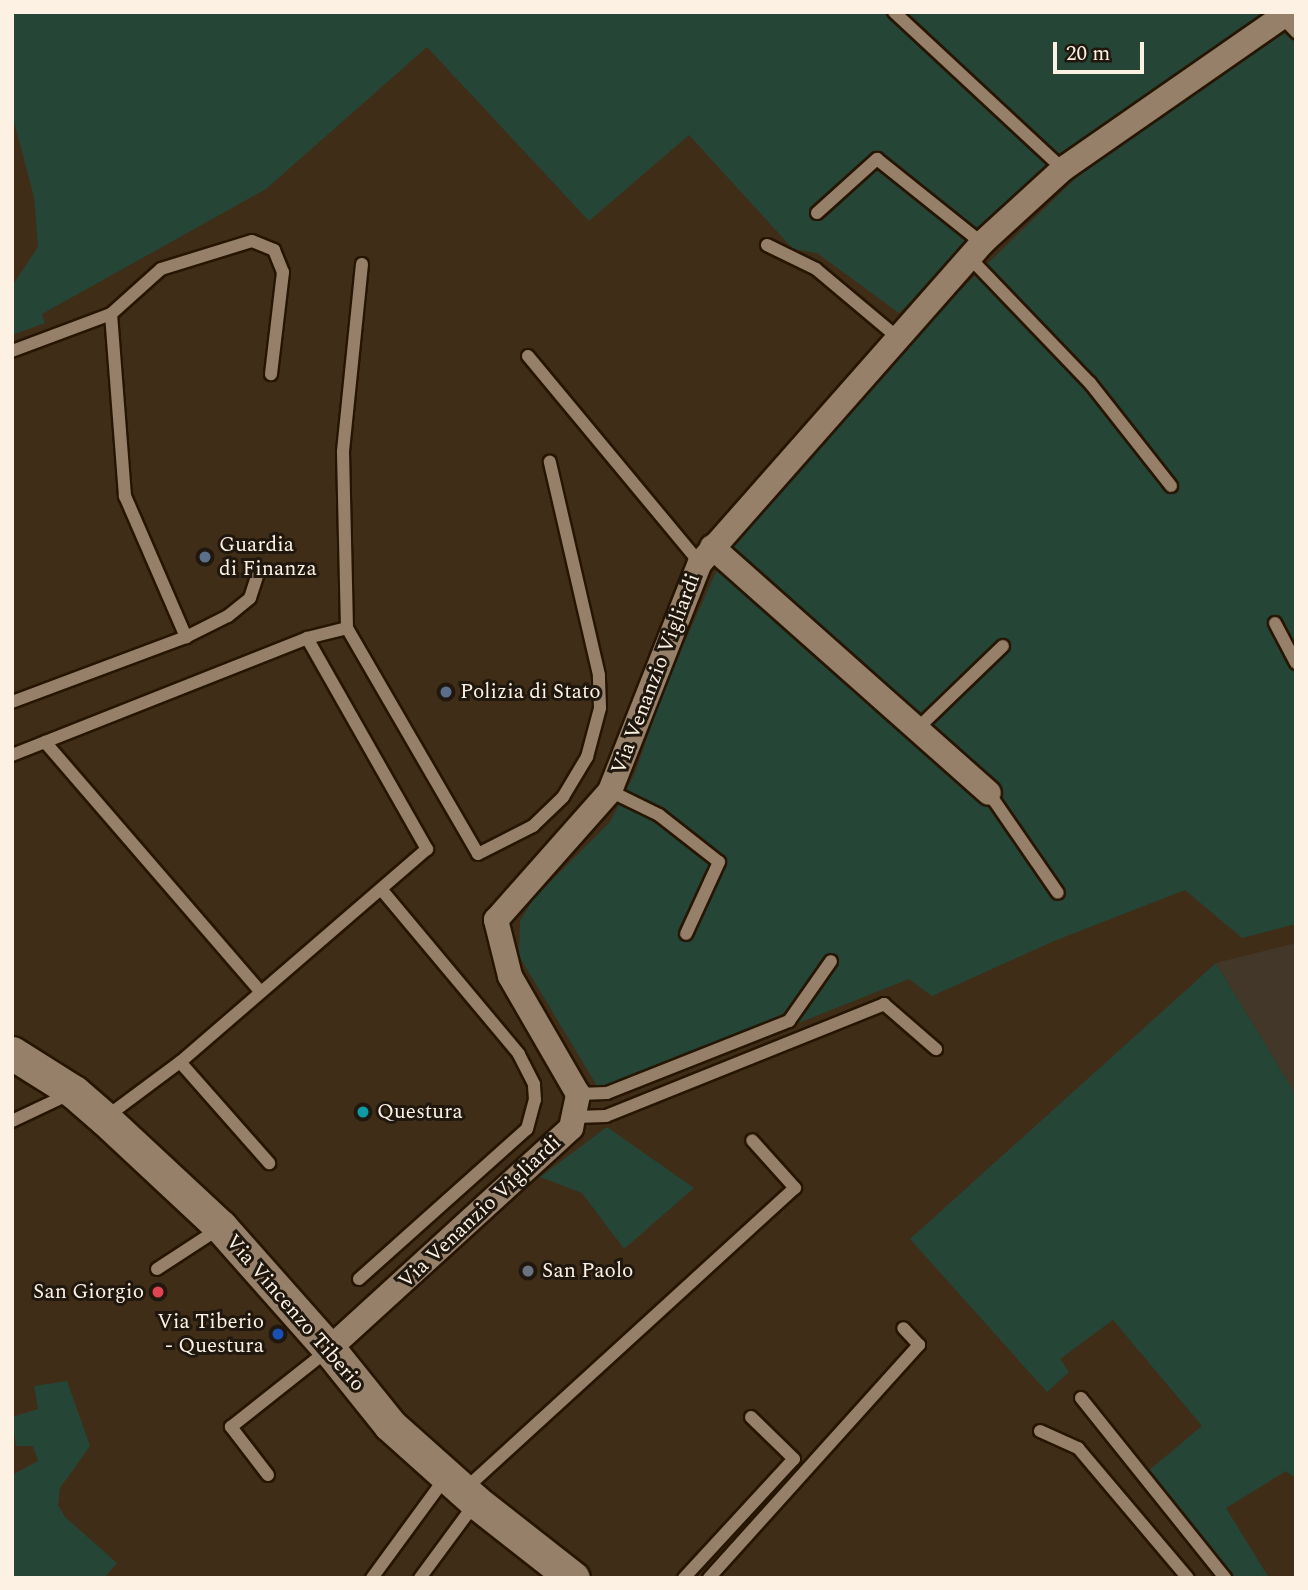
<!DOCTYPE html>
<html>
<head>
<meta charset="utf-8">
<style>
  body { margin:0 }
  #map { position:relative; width:1308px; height:1590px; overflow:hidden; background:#402d18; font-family:Spectral,serif }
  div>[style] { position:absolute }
  .commercial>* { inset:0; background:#423728 }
  .green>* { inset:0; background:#254536 }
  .roads { filter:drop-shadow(2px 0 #261502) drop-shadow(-2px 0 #261502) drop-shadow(0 2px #261502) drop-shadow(0 -2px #261502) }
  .lane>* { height:12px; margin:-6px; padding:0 6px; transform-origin:6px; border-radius:6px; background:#968069 }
  .street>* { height:24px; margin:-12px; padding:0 12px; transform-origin:12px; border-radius:12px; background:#968069 }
  .secondary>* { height:33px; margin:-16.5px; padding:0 16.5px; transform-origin:16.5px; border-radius:16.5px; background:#968069 }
  .dots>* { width:19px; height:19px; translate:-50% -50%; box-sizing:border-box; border:4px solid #20180e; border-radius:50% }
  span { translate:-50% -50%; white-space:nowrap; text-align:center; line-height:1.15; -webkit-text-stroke:6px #20180e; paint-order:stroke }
  .poi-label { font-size:21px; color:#fdf1e4 }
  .left { translate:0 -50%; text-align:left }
  .right { translate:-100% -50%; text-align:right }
  .street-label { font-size:21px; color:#fdf1e4 }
  .frame { position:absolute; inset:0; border:14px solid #fdf1e4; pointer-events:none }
  .scale { position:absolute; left:1053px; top:42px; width:91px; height:32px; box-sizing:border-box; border:4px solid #fdf1e4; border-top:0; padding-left:9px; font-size:21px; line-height:24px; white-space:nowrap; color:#fdf1e4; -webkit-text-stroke:5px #20180e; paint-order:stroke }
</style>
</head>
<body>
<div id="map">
  <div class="commercial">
    <div style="clip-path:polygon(1296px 943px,1296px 1095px,1216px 963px)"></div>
  </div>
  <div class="green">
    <div style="clip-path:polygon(12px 12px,1267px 12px,983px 231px,899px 313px,817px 253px,793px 249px,689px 135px,589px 221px,427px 47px,266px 189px,42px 314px,45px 323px,12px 335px,12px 286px,38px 247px,34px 197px,12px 114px)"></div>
    <div style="clip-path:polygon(1296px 19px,1296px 924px,1242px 938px,1185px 890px,1054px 941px,932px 996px,909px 979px,602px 1101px,597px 1086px,519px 956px,520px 921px,534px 898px,610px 822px,635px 773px,664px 689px,714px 576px,736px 539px,921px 328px,1076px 178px,1104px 153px,1202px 90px)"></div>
    <div style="clip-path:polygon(1216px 963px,1296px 1095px,1296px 1479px,1286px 1471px,1226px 1508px,1269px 1578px,1230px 1578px,1147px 1472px,1202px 1426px,1113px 1320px,1060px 1359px,1069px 1372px,1047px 1392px,910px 1239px)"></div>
    <div style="clip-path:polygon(607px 1127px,694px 1188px,624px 1249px,582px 1193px,540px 1177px)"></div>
    <div style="clip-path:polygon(67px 1381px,90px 1446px,60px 1488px,58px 1505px,65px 1517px,117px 1563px,104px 1578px,12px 1578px,12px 1475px,38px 1461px,33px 1446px,16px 1446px,12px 1417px,38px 1409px,34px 1386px)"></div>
  </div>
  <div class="roads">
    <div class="lane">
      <div style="left:894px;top:12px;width:231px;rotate:42.9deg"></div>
      <div style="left:1282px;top:17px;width:21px;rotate:47deg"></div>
      <div style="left:817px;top:213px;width:81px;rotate:-42deg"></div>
      <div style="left:877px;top:159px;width:134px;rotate:38.7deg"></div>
      <div style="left:767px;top:245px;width:55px;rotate:26.1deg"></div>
      <div style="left:816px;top:269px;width:106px;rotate:40deg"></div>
      <div style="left:969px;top:257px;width:175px;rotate:46.2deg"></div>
      <div style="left:1090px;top:383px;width:131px;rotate:51.8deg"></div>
      <div style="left:362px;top:264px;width:189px;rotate:95.8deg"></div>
      <div style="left:343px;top:452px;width:176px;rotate:88.7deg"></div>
      <div style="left:347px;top:628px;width:261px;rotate:59.9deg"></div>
      <div style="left:478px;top:854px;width:62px;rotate:-27deg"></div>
      <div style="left:533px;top:826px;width:42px;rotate:-44deg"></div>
      <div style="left:563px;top:797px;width:47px;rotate:-59deg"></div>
      <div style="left:587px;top:757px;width:51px;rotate:-75.1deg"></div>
      <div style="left:600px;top:708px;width:33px;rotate:-92deg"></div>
      <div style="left:599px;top:675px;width:219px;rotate:-103deg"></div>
      <div style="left:111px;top:314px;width:67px;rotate:-42deg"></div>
      <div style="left:161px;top:269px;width:95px;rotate:-17.1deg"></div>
      <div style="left:252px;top:241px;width:24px;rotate:22deg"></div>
      <div style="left:274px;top:250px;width:24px;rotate:68deg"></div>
      <div style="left:283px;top:272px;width:103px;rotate:96.7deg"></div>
      <div style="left:12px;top:351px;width:106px;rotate:-20.5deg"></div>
      <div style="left:111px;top:314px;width:183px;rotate:85.6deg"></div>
      <div style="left:125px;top:496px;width:154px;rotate:66.6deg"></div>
      <div style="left:528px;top:356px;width:269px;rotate:50.3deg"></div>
      <div style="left:1275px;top:623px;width:45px;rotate:62.3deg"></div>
      <div style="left:307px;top:638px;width:41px;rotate:-14deg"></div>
      <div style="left:12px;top:702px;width:186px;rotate:-20.5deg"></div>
      <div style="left:186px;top:637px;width:47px;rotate:-26.6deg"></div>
      <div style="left:228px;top:616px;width:28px;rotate:-39deg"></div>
      <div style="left:250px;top:598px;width:25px;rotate:-72deg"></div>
      <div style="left:918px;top:728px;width:118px;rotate:-44deg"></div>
      <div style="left:45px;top:742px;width:330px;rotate:49.2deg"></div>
      <div style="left:12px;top:755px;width:317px;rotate:-21.6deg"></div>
      <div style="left:307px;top:638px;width:243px;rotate:60.4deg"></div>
      <div style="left:427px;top:849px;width:326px;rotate:139.2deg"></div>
      <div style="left:180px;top:1062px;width:94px;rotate:143.3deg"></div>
      <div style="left:610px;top:791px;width:55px;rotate:26.1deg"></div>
      <div style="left:659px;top:815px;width:76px;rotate:38.1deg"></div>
      <div style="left:719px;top:862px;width:79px;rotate:114.6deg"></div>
      <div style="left:989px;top:793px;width:121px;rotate:55.4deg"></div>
      <div style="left:180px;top:1062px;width:135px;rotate:48.6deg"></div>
      <div style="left:578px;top:1094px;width:29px;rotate:-2deg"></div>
      <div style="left:607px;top:1093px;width:196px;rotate:-21.6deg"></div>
      <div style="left:789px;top:1021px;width:73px;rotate:-55deg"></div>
      <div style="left:575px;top:1117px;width:31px;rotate:-2deg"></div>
      <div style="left:606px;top:1116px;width:300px;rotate:-21.9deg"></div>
      <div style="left:884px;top:1004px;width:69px;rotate:40.9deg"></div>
      <div style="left:12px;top:1121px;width:63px;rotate:-25.3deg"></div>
      <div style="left:157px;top:1269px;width:75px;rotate:-33.1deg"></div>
      <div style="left:359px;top:1279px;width:225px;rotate:-41.8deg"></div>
      <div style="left:527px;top:1129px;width:30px;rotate:-75deg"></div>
      <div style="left:535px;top:1100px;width:16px;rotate:-94deg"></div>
      <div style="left:534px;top:1084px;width:34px;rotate:-117deg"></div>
      <div style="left:519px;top:1054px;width:215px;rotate:-129.9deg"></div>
      <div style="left:1081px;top:1398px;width:231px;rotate:51.3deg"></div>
      <div style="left:1040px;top:1431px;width:42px;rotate:24.1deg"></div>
      <div style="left:1078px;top:1448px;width:170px;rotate:49.8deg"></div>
      <div style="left:268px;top:1475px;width:61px;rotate:-127.6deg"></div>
      <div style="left:231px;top:1427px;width:124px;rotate:-38.4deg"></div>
      <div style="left:464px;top:1490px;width:448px;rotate:-42.4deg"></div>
      <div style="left:795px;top:1188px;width:64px;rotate:-131.9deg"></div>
      <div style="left:372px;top:1578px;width:125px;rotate:-53.8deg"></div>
      <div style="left:420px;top:1578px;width:94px;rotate:-53.6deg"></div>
      <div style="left:684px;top:1578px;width:162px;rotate:-47.3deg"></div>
      <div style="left:794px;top:1459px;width:60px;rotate:-135.7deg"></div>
      <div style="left:709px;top:1578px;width:314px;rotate:-48deg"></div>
      <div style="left:919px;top:1345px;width:23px;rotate:-133deg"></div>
    </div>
    <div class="street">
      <div style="left:712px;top:547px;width:370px;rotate:41.6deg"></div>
      <div style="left:329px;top:1349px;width:328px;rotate:-42.4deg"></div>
      <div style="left:571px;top:1128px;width:35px;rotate:-78deg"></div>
      <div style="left:578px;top:1094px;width:136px;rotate:-120deg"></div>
      <div style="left:510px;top:976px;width:58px;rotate:-104deg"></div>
      <div style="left:496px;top:920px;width:172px;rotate:-48.5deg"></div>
      <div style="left:610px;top:791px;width:245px;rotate:-68.5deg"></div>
      <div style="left:700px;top:563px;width:427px;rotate:-48.6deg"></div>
      <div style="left:982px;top:243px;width:110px;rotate:-42.4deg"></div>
      <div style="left:1063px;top:169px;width:275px;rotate:-34.8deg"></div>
    </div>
    <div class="secondary">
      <div style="left:12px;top:1053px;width:73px;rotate:32.2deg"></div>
      <div style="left:74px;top:1092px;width:40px;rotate:41deg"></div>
      <div style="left:104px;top:1118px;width:160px;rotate:43deg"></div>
      <div style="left:221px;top:1227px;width:163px;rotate:48.5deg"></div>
      <div style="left:329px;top:1349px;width:97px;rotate:51.2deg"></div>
      <div style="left:390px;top:1425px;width:115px;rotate:41.8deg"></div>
      <div style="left:476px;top:1502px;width:123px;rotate:38.1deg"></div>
    </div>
  </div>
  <div class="dots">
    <div style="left:205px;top:557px;background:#5c6f8a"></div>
    <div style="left:446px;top:692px;background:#5c6f8a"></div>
    <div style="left:363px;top:1112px;background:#0f9aa8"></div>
    <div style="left:528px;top:1271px;background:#6b7280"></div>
    <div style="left:158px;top:1292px;background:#e0444e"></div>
    <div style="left:278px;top:1334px;background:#1a4fb4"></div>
  </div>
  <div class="poi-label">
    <span class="left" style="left:219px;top:557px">Guardia<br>di Finanza</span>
    <span class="left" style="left:460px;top:692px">Polizia di Stato</span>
    <span class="left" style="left:377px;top:1112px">Questura</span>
    <span class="left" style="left:542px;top:1271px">San Paolo</span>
    <span class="right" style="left:144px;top:1292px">San Giorgio</span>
    <span class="right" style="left:264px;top:1334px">Via Tiberio<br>- Questura</span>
  </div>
  <div class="street-label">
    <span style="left:656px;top:674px;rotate:-69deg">Via Venanzio Vigliardi</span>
    <span style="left:480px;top:1212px;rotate:-43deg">Via Venanzio Vigliardi</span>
    <span style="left:295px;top:1313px;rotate:49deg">Via Vincenzo Tiberio</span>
  </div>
  <div class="frame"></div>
  <div class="scale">20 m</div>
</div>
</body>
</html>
